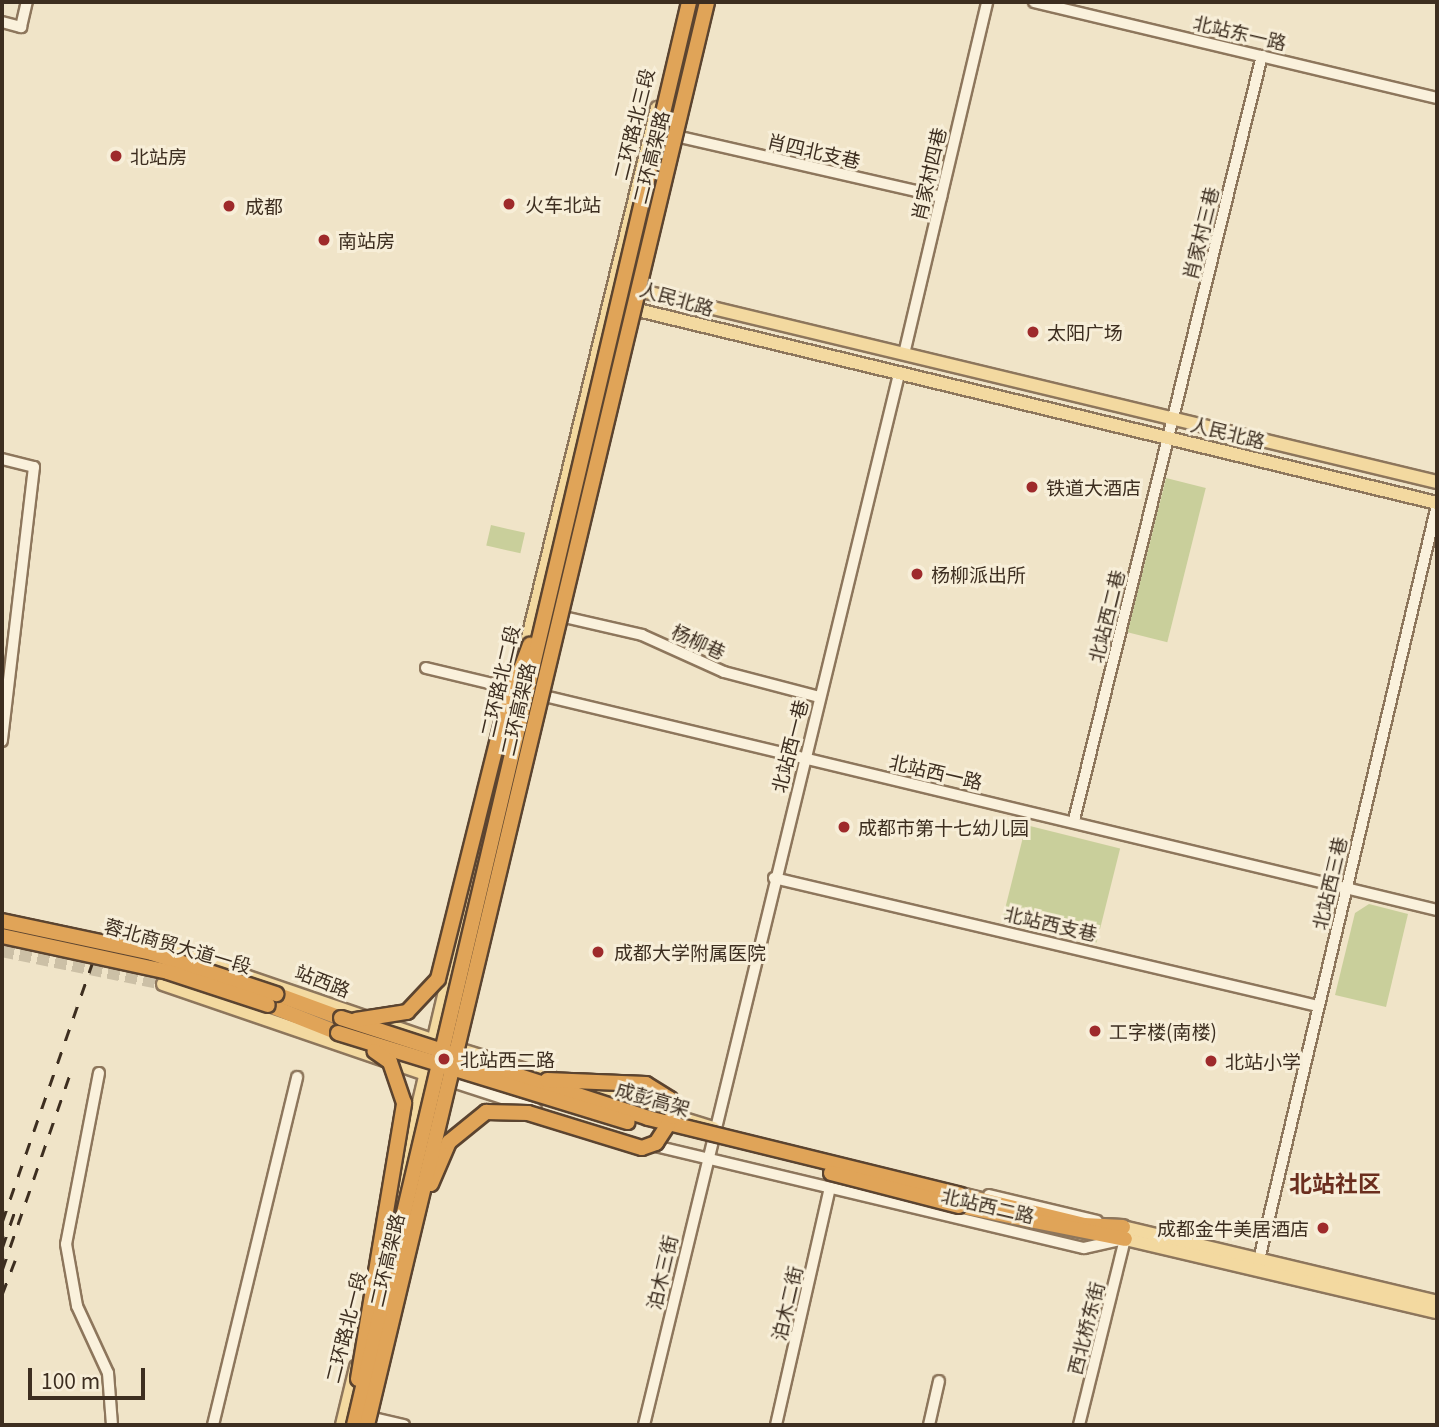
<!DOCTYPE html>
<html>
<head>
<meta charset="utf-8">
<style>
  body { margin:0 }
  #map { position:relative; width:1439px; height:1427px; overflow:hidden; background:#f0e4c8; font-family:Georgia,"Noto Sans SC",serif }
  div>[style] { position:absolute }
  .green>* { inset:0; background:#c9cf9b; transform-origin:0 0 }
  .major-tunnel>* { height:12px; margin-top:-6px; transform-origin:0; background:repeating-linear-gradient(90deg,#ccc0a6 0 12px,transparent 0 18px) }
  .roads { filter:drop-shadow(2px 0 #8d765c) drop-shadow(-2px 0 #8d765c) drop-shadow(0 2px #8d765c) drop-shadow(0 -2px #8d765c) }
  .minor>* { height:10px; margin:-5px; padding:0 5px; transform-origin:5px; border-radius:5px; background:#faf1dc }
  .major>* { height:12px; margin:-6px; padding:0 6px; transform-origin:6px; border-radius:6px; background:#f3d9a0 }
  .highway>* { height:14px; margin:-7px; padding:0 7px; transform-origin:7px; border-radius:7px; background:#e0a458 }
  .rail>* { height:2.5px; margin-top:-1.25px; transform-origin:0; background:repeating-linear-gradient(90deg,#3d2e20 0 12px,transparent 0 24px) }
  .bridges { filter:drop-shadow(2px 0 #5b4430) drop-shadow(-2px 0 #5b4430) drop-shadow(0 2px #5b4430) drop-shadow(0 -2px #5b4430) }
  .highway-bridge>* { height:14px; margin:-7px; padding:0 7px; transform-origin:7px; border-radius:7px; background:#e0a458 }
  .dots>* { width:19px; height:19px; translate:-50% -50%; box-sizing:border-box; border:4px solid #f7eed8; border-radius:50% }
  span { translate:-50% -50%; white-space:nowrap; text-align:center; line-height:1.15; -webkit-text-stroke:6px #f7eed8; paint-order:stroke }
  .street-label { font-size:19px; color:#3d2e20 }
  .poi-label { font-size:19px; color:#3d2e20 }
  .left { translate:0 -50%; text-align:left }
  .right { translate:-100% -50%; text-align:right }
  .quarter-label { font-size:23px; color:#6b2e1e; font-weight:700 }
  .frame { position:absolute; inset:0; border:4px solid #3d2e20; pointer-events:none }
  .scale { position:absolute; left:28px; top:1368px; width:117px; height:32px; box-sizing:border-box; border:4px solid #3d2e20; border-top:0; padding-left:9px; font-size:21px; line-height:24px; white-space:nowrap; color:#3d2e20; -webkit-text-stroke:5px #f7eed8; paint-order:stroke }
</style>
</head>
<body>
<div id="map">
  <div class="green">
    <div style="left:1166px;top:478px;width:41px;height:159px;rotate:14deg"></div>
    <div style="left:491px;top:525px;width:35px;height:21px;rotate:13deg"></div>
    <div style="left:1026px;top:825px;width:97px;height:97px;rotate:14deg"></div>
    <div style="clip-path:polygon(1369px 904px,1408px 914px,1386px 1007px,1335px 995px,1355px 913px)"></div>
  </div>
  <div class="major-tunnel">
    <div style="left:2px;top:951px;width:164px;rotate:11.6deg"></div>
  </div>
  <div class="roads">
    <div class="minor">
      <div style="left:1034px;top:2px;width:414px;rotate:13.4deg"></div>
      <div style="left:2px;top:22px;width:20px;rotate:15deg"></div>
      <div style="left:21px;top:27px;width:26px;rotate:-77deg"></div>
      <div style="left:680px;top:137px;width:268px;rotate:12.9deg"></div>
      <div style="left:904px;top:354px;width:362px;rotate:-76.7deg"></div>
      <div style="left:2px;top:459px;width:33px;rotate:14deg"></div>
      <div style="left:34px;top:467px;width:276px;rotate:96.7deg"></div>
      <div style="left:564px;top:617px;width:80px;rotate:13deg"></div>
      <div style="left:642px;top:635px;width:90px;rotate:24.3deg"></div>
      <div style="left:724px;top:672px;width:98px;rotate:14.7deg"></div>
      <div style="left:426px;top:668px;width:95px;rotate:13.4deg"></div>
      <div style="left:536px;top:694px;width:927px;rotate:13.48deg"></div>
      <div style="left:1074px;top:820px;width:787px;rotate:-76.18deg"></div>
      <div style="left:774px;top:878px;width:559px;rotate:13.24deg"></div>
      <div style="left:99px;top:1073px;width:174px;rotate:100.9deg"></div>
      <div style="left:66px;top:1244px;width:63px;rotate:79.9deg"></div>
      <div style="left:77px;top:1306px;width:74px;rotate:65.2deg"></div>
      <div style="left:108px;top:1373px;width:52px;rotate:85.6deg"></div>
      <div style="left:453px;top:1082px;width:87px;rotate:18deg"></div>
      <div style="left:651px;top:1145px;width:445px;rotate:13.4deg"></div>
      <div style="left:1084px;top:1248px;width:42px;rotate:-12.4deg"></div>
      <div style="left:1125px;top:1239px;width:192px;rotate:103.9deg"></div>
      <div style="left:989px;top:1195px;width:111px;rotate:13.5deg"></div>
      <div style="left:1258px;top:1264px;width:780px;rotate:-76.73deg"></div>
      <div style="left:364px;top:1416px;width:41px;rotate:12.7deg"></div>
      <div style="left:213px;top:1425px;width:358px;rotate:-76.4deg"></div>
      <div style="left:644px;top:1425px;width:1081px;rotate:-76.36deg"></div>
      <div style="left:776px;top:1425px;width:243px;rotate:-77.2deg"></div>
      <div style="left:929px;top:1425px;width:45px;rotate:-77.2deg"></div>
    </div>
    <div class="major">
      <div style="left:612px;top:296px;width:30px;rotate:28deg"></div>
      <div style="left:638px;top:310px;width:822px;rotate:13.58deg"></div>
      <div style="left:612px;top:296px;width:30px;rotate:-9deg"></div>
      <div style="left:642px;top:291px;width:818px;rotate:13.51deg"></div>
      <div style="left:524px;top:654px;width:562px;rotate:-76.31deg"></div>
      <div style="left:169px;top:950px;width:287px;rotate:18.9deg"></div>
      <div style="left:163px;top:984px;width:287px;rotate:18.9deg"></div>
      <div style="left:458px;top:1049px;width:267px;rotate:17.2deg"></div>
      <div style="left:1123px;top:1227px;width:323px;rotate:13.4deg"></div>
      <div style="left:389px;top:1230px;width:486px;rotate:-76.8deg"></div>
      <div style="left:1125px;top:1239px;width:320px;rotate:13.2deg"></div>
      <div style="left:342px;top:1425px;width:60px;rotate:-76.4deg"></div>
    </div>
    <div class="highway">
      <div style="left:276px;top:994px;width:69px;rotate:20.3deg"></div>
      <div style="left:268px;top:1005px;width:75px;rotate:21.8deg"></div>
      <div style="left:961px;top:1195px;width:127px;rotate:13.7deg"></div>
      <div style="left:1084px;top:1225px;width:39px;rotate:3deg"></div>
      <div style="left:959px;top:1206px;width:169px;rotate:11.2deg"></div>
    </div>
  </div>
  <div class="rail">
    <div style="left:2px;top:1222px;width:312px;rotate:-70.8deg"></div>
    <div style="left:2px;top:1248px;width:37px;rotate:-71deg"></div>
    <div style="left:2px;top:1270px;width:205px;rotate:-70.9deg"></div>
    <div style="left:2px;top:1294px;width:36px;rotate:-69deg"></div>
  </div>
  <div class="bridges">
    <div class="highway-bridge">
      <div style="left:2px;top:921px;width:153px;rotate:12deg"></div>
      <div style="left:152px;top:953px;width:131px;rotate:18.3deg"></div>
      <div style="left:2px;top:936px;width:170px;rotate:12.2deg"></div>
      <div style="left:168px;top:972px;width:105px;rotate:18.3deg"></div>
      <div style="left:341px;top:1018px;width:323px;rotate:18deg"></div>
      <div style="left:648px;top:1118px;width:322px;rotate:13.8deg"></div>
      <div style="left:356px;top:1020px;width:52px;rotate:-8.9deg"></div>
      <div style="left:407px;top:1012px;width:45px;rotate:-46.8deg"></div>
      <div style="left:438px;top:979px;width:276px;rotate:-76deg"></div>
      <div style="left:505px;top:711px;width:71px;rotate:-69.3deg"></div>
      <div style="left:338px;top:1033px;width:303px;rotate:17.1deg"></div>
      <div style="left:831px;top:1173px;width:132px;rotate:14.5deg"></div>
      <div style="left:431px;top:1184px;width:46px;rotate:-66.8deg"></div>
      <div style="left:449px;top:1142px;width:48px;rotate:-39deg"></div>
      <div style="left:486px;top:1112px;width:42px;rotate:1.4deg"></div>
      <div style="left:528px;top:1113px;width:119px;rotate:17.1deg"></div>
      <div style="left:642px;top:1148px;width:15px;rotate:-20deg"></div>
      <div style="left:656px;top:1143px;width:31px;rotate:-57deg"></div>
      <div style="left:673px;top:1117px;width:18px;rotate:-99deg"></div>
      <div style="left:670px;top:1099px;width:28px;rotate:-148deg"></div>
      <div style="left:646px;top:1084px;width:99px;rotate:-177.7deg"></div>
      <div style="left:358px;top:1379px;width:280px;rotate:-80.5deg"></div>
      <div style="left:404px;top:1103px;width:43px;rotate:-108.9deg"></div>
      <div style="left:390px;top:1062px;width:19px;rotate:-145deg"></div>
      <div style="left:354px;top:1425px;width:1462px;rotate:-76.75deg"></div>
      <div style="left:367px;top:1425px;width:1463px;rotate:-76.56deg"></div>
    </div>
  </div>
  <div class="dots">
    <div style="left:116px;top:156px;background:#9e2a2b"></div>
    <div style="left:509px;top:204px;background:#9e2a2b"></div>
    <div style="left:229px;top:206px;background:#9e2a2b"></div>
    <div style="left:324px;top:240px;background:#9e2a2b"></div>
    <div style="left:1033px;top:332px;background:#9e2a2b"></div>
    <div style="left:1032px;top:487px;background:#9e2a2b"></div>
    <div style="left:917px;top:574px;background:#9e2a2b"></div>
    <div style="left:844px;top:827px;background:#9e2a2b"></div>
    <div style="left:598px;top:952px;background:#9e2a2b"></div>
    <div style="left:1095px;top:1031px;background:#9e2a2b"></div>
    <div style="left:444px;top:1059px;background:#9e2a2b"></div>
    <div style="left:1211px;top:1061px;background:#9e2a2b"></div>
    <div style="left:1323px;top:1228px;background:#9e2a2b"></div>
  </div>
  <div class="street-label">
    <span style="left:1240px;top:32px;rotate:13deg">北站东一路</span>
    <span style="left:633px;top:124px;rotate:-76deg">二环路北三段</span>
    <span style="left:814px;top:150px;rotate:13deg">肖四北支巷</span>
    <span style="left:650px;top:157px;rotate:-76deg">二环高架路</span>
    <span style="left:928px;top:174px;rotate:-77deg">肖家村四巷</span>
    <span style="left:1200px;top:233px;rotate:-76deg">肖家村三巷</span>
    <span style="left:677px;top:298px;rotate:16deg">人民北路</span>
    <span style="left:1228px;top:432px;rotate:14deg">人民北路</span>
    <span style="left:1106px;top:616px;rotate:-76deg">北站西二巷</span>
    <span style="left:699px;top:641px;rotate:25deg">杨柳巷</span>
    <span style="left:499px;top:681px;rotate:-77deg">二环路北二段</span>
    <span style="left:517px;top:709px;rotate:-77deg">二环高架路</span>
    <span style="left:789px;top:746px;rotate:-76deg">北站西一巷</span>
    <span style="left:936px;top:771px;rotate:13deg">北站西一路</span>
    <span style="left:1329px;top:883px;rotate:-77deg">北站西三巷</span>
    <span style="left:1051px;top:923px;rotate:13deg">北站西支巷</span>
    <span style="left:178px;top:945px;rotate:16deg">蓉北商贸大道一段</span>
    <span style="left:323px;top:980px;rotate:21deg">站西路</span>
    <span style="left:653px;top:1098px;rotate:16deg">成彭高架</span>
    <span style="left:988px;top:1205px;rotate:13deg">北站西二路</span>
    <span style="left:386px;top:1260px;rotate:-77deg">二环高架路</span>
    <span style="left:661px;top:1272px;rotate:-77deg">泊木三街</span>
    <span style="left:786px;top:1303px;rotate:-77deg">泊木二街</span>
    <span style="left:345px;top:1327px;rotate:-76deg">二环路北一段</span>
    <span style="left:1085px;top:1328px;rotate:-76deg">西北桥东街</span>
  </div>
  <div class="poi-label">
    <span class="left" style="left:130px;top:156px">北站房</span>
    <span class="left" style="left:525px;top:204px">火车北站</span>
    <span class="left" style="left:245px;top:206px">成都</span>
    <span class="left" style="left:338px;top:240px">南站房</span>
    <span class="left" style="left:1047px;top:332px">太阳广场</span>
    <span class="left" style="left:1046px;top:487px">铁道大酒店</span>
    <span class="left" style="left:931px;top:574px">杨柳派出所</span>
    <span class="left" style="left:858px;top:827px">成都市第十七幼儿园</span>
    <span class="left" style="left:614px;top:952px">成都大学附属医院</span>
    <span class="left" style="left:1109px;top:1031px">工字楼(南楼)</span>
    <span class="left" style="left:460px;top:1059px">北站西二路</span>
    <span class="left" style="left:1225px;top:1061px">北站小学</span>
    <span class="right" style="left:1309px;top:1228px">成都金牛美居酒店</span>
  </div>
  <div class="quarter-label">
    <span style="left:1335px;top:1182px">北站社区</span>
  </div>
  <div class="frame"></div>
  <div class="scale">100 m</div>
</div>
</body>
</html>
